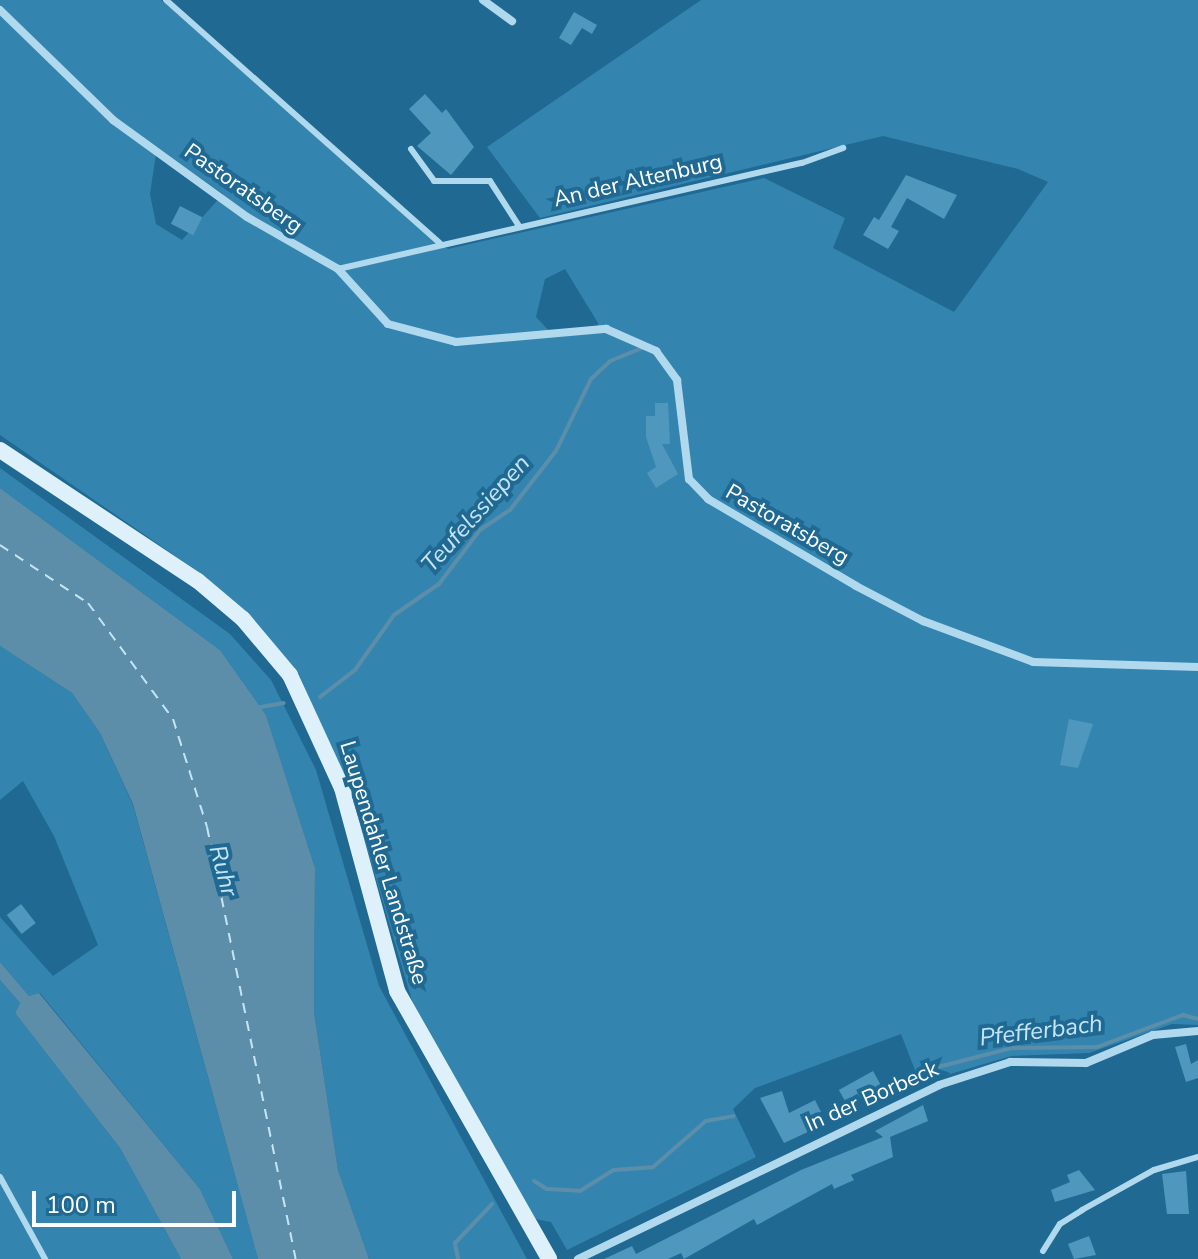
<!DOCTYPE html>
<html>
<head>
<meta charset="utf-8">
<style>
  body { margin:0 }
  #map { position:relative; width:1198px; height:1259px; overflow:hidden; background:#1f6993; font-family:"Nunito Sans",sans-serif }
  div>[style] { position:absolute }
  .green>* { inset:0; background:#3385b0 }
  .water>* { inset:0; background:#5c8ea9 }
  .stream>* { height:4px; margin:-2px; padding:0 2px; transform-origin:2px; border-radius:2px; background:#5c8ea9 }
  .ferry>* { height:2px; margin-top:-1px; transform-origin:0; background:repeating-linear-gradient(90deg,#c4e5f6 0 10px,transparent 0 18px) }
  .building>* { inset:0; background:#5097bd; transform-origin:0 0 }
  .lane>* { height:6px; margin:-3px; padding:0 3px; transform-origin:3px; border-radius:3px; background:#b1d9ee }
  .street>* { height:8px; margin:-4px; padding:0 4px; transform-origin:4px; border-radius:4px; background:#b1d9ee }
  .secondary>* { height:16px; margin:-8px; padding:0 8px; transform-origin:8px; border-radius:8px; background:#def0fa }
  span { translate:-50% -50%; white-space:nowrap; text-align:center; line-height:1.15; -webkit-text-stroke:8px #1f6993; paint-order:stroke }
  .street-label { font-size:22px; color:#fff }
  .water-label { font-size:24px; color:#c4e5f6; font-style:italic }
  .scale { position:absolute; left:32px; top:1191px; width:204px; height:36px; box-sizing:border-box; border:4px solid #fff; border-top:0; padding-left:10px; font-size:24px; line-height:28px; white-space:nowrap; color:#fff; -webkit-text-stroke:6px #1f6993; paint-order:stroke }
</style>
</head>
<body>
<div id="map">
  <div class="green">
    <div style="clip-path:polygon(evenodd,0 0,161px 0,448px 249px,764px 178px,845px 218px,833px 248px,954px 312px,1048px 182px,1018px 169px,883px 136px,540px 218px,487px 147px,701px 0,1198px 0,1198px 1025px,1172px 1024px,1089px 1053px,1011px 1056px,920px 1083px,901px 1034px,755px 1088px,733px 1109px,756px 1157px,567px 1250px,551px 1222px,535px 1219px,418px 1021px,354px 804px,299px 674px,254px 620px,200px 573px,0 435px,0 0,157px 147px,223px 194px,182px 240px,156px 224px,150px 194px,157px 147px,0 0,565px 269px,598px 323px,599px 332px,555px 337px,536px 317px,545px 279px,565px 269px)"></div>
    <div style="clip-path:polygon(0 468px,230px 634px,271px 680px,316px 770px,379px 986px,527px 1259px,369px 1259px,338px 1170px,314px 1012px,315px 868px,266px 715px,220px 650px,0 488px)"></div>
    <div style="clip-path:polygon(0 646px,72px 693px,100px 733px,133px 805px,258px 1259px,233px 1259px,200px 1189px,40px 993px,29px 996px,0 962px,0 917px,53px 976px,98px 945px,54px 836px,23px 781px,0 800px)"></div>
    <div style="clip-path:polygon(0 980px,20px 1003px,15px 1013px,120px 1148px,181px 1259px,0 1259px)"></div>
  </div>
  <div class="water">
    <div style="clip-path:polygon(0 488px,220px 650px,266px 715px,315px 868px,314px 1012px,338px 1170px,369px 1259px,258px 1259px,133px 804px,100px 733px,72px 693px,0 646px)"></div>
    <div style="clip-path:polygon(0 962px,29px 996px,39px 993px,200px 1189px,233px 1259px,181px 1259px,120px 1148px,15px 1013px,20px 1003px,0 980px)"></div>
  </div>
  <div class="stream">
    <div style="left:320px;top:697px;width:44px;rotate:-37.6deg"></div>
    <div style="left:355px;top:670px;width:67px;rotate:-54.7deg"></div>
    <div style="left:394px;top:615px;width:55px;rotate:-34.6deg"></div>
    <div style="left:439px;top:584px;width:68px;rotate:-52.8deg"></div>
    <div style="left:480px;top:530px;width:36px;rotate:-34deg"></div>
    <div style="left:510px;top:510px;width:75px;rotate:-52.1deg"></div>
    <div style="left:556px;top:451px;width:80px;rotate:-64.1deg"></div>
    <div style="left:591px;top:379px;width:26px;rotate:-43deg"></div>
    <div style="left:610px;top:361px;width:35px;rotate:-22deg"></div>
    <div style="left:255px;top:708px;width:29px;rotate:-10deg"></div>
    <div style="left:934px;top:1068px;width:81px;rotate:-14.4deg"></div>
    <div style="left:1012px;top:1048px;width:85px;rotate:-0.7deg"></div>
    <div style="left:1097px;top:1047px;width:92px;rotate:-20.4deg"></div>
    <div style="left:1183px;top:1015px;width:16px;rotate:15deg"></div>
    <div style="left:534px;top:1181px;width:15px;rotate:32deg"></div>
    <div style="left:547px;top:1189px;width:33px;rotate:3deg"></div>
    <div style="left:580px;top:1191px;width:40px;rotate:-32deg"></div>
    <div style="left:614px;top:1170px;width:39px;rotate:-4deg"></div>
    <div style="left:653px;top:1167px;width:70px;rotate:-41deg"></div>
    <div style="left:706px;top:1121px;width:28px;rotate:-10deg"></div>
    <div style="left:458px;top:1259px;width:16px;rotate:-101deg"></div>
    <div style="left:455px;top:1243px;width:54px;rotate:-46.5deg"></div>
  </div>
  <div class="ferry">
    <div style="left:0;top:545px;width:105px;rotate:33.4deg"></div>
    <div style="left:88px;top:603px;width:144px;rotate:53.8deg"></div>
    <div style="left:173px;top:719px;width:113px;rotate:72.5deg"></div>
    <div style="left:207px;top:827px;width:441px;rotate:78.4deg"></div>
  </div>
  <div class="building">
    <div style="clip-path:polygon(574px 12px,597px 25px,592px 34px,582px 28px,571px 45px,559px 38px)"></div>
    <div style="clip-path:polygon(425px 94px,442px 113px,446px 109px,474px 147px,451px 175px,417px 146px,431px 133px,409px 109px)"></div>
    <div style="clip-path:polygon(906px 175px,957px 195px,944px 219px,907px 198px,891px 227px,899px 231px,888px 249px,863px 235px,874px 217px,879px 220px)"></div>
    <div style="left:180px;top:206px;width:25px;height:20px;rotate:27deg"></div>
    <div style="clip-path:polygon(655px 403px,668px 403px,670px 444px,662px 444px,678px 474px,656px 488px,647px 473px,656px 467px,646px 437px,646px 416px,655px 416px)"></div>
    <div style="clip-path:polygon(1069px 719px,1093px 724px,1078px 768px,1060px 765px)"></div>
    <div style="left:21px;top:904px;width:24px;height:18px;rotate:52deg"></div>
    <div style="clip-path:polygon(1186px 1044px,1191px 1064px,1198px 1060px,1198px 1078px,1186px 1082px,1175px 1047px)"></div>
    <div style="left:873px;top:1071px;width:18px;height:39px;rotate:61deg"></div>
    <div style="clip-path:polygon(782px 1091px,789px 1113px,815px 1100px,821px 1112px,805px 1120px,810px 1131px,784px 1143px,760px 1098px)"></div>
    <div style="clip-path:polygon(923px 1105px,928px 1121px,890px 1137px,893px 1157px,851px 1175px,854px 1180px,834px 1189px,832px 1184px,757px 1225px,754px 1219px,684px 1259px,681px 1253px,668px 1259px,604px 1259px,632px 1246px,636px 1254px,801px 1170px,883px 1137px,875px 1131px)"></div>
    <div style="clip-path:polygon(1079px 1170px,1095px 1190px,1055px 1202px,1051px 1190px,1070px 1182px,1067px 1175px)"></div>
    <div style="clip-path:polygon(1186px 1171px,1189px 1214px,1167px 1214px,1162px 1174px)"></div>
    <div style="clip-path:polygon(1089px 1236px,1096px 1255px,1074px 1259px,1068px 1244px)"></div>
  </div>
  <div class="lane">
    <div style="left:166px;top:0;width:366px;rotate:41.6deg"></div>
    <div style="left:411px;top:149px;width:39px;rotate:54deg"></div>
    <div style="left:434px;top:181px;width:56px"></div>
    <div style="left:490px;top:181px;width:54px;rotate:57.2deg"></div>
    <div style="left:338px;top:269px;width:476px;rotate:-12.9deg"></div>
    <div style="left:802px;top:163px;width:44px;rotate:-20.1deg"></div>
    <div style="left:0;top:1177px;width:94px;rotate:61.2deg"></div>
    <div style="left:1043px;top:1251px;width:32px;rotate:-58deg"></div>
    <div style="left:1060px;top:1224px;width:26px;rotate:-32deg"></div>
    <div style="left:1082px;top:1210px;width:82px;rotate:-29.1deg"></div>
    <div style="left:1154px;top:1170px;width:46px;rotate:-16.5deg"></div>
  </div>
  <div class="street">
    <div style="left:483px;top:0;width:36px;rotate:36deg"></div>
    <div style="left:0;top:10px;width:158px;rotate:44.2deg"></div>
    <div style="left:113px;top:120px;width:165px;rotate:35.9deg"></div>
    <div style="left:247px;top:217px;width:105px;rotate:29.7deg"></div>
    <div style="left:338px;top:269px;width:74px;rotate:47.7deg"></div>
    <div style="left:388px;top:324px;width:70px;rotate:14.8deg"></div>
    <div style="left:456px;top:342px;width:151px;rotate:-5deg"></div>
    <div style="left:606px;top:329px;width:55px;rotate:23.7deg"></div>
    <div style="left:656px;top:351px;width:36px;rotate:54deg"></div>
    <div style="left:677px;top:380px;width:100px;rotate:83.1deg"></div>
    <div style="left:689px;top:479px;width:28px;rotate:46deg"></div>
    <div style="left:708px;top:499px;width:172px;rotate:30.4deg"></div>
    <div style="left:856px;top:586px;width:76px;rotate:27.6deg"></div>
    <div style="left:923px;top:621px;width:117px;rotate:20.4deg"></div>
    <div style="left:1033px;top:662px;width:165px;rotate:1.7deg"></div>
    <div style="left:578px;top:1259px;width:401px;rotate:-25.7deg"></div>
    <div style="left:939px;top:1085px;width:75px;rotate:-17.9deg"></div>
    <div style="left:1010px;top:1062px;width:76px;rotate:0.8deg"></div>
    <div style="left:1086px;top:1063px;width:73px;rotate:-22.7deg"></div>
    <div style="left:1153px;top:1035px;width:45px;rotate:-5.1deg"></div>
  </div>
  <div class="secondary">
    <div style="left:0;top:450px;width:237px;rotate:33.5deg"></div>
    <div style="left:198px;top:581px;width:59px;rotate:40.2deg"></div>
    <div style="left:243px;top:619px;width:73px;rotate:50deg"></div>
    <div style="left:290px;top:675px;width:124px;rotate:65.3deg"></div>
    <div style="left:342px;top:788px;width:210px;rotate:74.8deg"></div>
    <div style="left:397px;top:991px;width:308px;rotate:60.4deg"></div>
  </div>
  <div class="street-label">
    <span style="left:638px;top:181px;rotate:-13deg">An der Altenburg</span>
    <span style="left:243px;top:189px;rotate:35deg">Pastoratsberg</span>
    <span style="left:787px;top:525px;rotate:30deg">Pastoratsberg</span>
    <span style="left:383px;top:863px;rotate:73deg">Laupendahler Landstraße</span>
    <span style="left:872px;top:1097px;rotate:-24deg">In der Borbeck</span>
  </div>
  <div class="water-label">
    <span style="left:476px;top:514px;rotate:-48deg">Teufelssiepen</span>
    <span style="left:223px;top:871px;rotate:75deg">Ruhr</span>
    <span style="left:1041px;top:1031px;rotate:-7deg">Pfefferbach</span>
  </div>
  <div class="scale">100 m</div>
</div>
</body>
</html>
